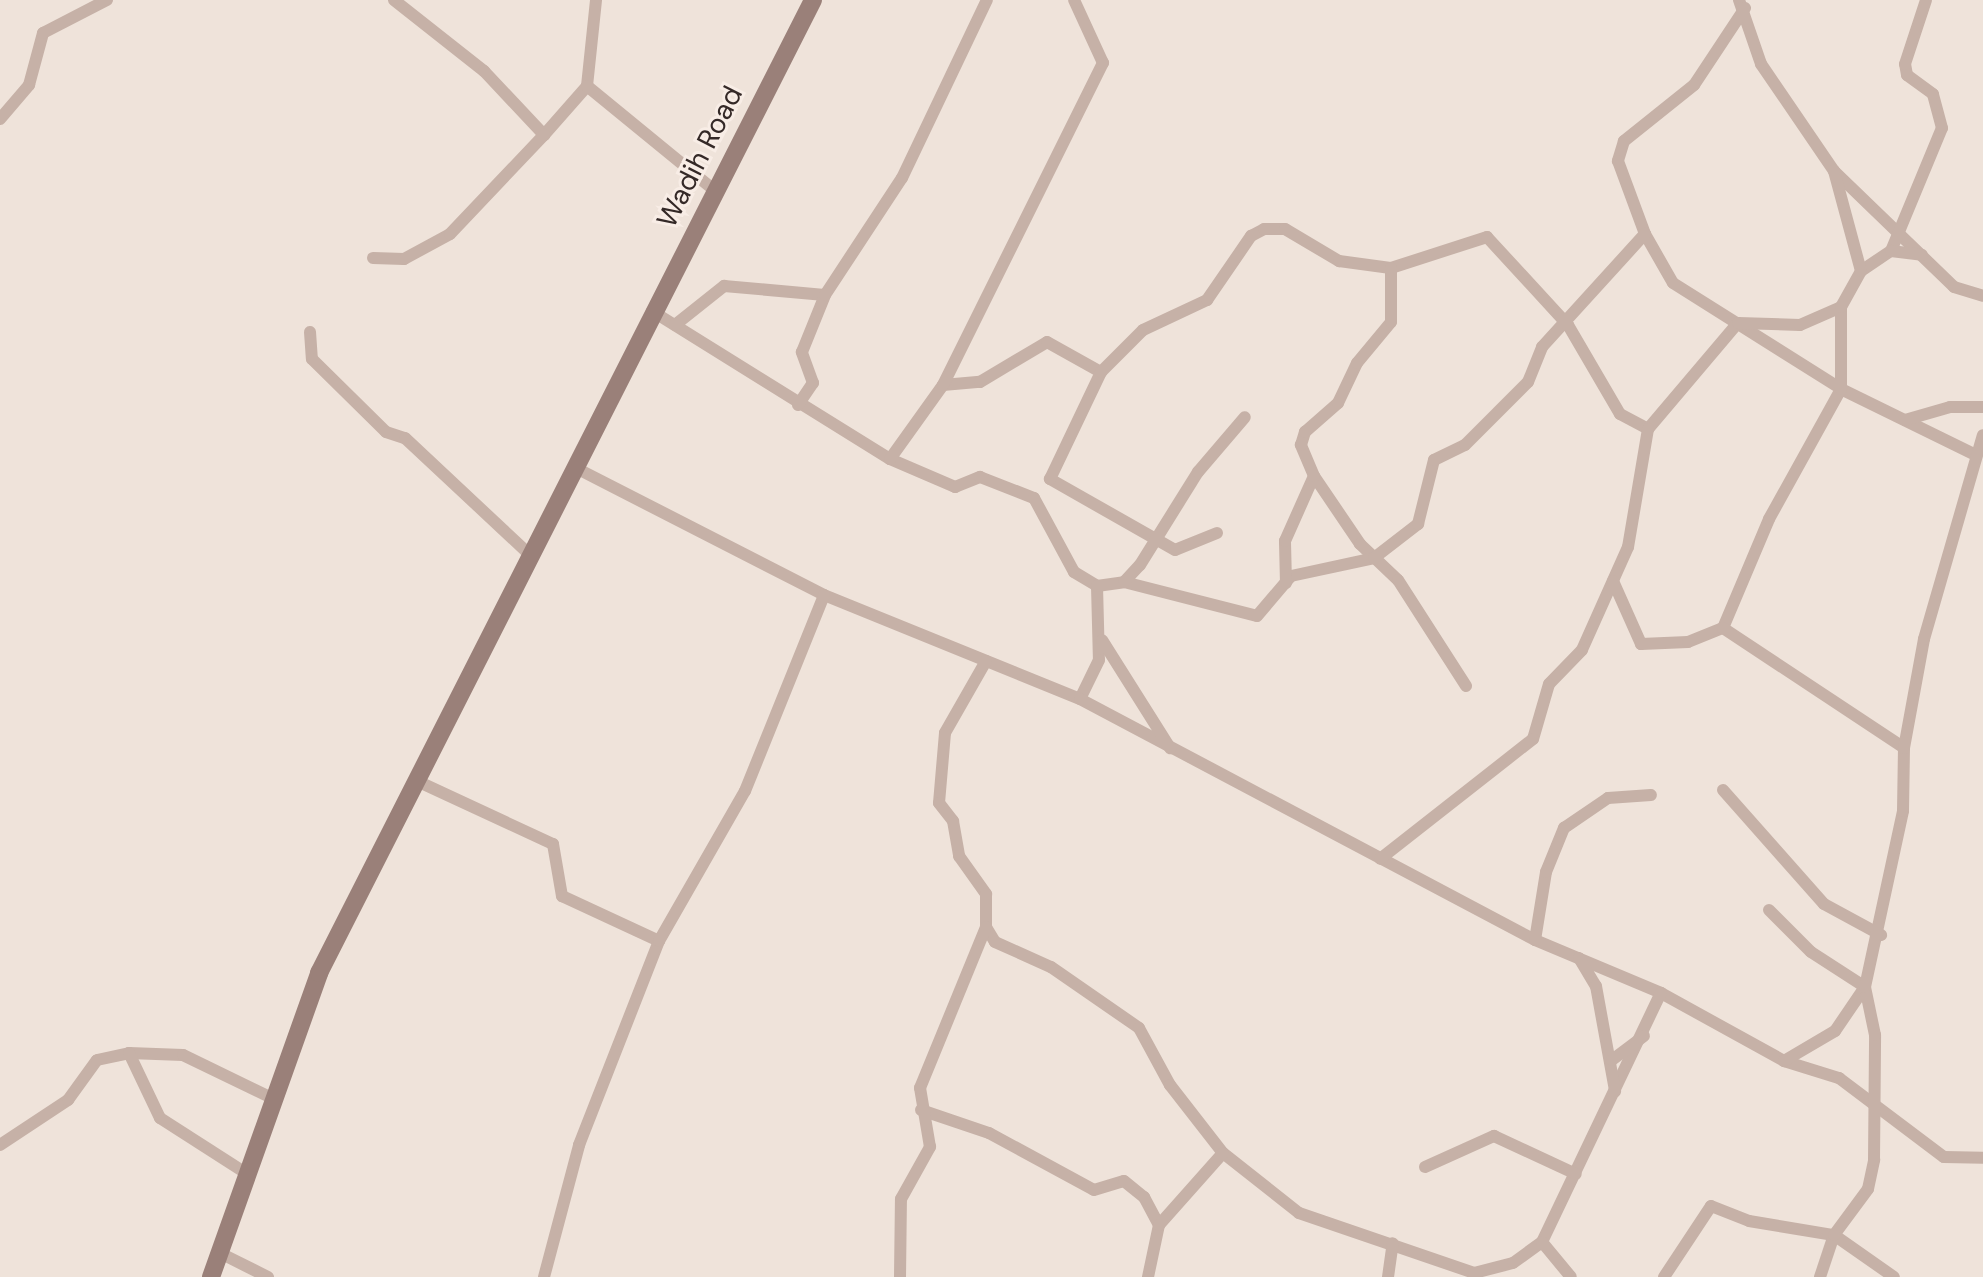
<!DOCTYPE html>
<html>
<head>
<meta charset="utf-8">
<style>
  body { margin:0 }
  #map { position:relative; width:1983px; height:1277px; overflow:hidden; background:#efe3da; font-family:"DM Sans",sans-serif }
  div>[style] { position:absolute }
  .street>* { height:12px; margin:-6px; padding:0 6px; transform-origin:6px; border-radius:6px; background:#c6b1a7 }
  .secondary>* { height:18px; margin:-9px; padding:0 9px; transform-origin:9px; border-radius:9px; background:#9a8079 }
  span { translate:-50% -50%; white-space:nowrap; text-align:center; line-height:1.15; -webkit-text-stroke:6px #f8ede6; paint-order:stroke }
  .street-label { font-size:28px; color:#342927 }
</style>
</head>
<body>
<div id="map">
  <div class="street">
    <div style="left:394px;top:0;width:115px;rotate:38.3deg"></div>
    <div style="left:484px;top:71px;width:88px;rotate:46.8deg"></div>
    <div style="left:544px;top:135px;width:65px;rotate:-48.7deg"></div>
    <div style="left:587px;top:86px;width:86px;rotate:-84deg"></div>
    <div style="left:1739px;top:0;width:68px;rotate:71deg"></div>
    <div style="left:1761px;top:64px;width:130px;rotate:55.7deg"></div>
    <div style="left:1834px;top:171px;width:167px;rotate:44deg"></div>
    <div style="left:1954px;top:287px;width:30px;rotate:17deg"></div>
    <div style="left:1745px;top:8px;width:92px;rotate:123.5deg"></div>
    <div style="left:1694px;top:85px;width:90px;rotate:141.3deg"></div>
    <div style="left:1624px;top:141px;width:21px;rotate:107deg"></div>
    <div style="left:1618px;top:161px;width:78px;rotate:69.7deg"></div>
    <div style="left:1645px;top:234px;width:56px;rotate:60.3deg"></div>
    <div style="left:1673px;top:283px;width:199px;rotate:32.2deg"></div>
    <div style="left:1841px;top:389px;width:150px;rotate:26.1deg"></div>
    <div style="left:587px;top:86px;width:164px;rotate:39.3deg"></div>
    <div style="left:0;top:119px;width:45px;rotate:-49.5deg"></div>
    <div style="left:29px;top:85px;width:54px;rotate:-74.9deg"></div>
    <div style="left:43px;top:33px;width:72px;rotate:-27.3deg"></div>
    <div style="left:1891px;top:251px;width:133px;rotate:-67.5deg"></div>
    <div style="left:1942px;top:128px;width:35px;rotate:-105deg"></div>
    <div style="left:1933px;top:94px;width:32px;rotate:-144deg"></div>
    <div style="left:1907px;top:75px;width:11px;rotate:-100deg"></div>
    <div style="left:1905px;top:64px;width:67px;rotate:-71.8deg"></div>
    <div style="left:373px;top:258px;width:31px;rotate:2deg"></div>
    <div style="left:404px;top:259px;width:52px;rotate:-28.5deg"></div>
    <div style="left:450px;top:234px;width:137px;rotate:-46.5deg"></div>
    <div style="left:1861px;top:271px;width:36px;rotate:-34deg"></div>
    <div style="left:1891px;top:251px;width:31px;rotate:7deg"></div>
    <div style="left:652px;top:311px;width:280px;rotate:31.9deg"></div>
    <div style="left:890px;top:459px;width:71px;rotate:23.3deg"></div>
    <div style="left:955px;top:487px;width:27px;rotate:-22deg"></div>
    <div style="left:980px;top:477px;width:58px;rotate:21.3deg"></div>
    <div style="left:1034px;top:498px;width:84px;rotate:61.6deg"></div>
    <div style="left:1074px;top:572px;width:27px;rotate:31deg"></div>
    <div style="left:1097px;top:586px;width:74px;rotate:88.5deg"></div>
    <div style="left:1099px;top:660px;width:43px;rotate:116deg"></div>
    <div style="left:675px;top:325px;width:63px;rotate:-38.5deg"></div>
    <div style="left:724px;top:286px;width:101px;rotate:5.1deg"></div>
    <div style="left:310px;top:332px;width:27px;rotate:86deg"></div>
    <div style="left:312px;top:359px;width:104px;rotate:44.6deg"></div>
    <div style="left:386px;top:432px;width:20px;rotate:18deg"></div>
    <div style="left:405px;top:438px;width:170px;rotate:43.1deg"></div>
    <div style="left:943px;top:385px;width:37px;rotate:-5deg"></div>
    <div style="left:980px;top:382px;width:78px;rotate:-30.8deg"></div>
    <div style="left:1047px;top:342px;width:62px;rotate:29.1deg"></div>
    <div style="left:798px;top:405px;width:27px;rotate:-56deg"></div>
    <div style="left:813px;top:383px;width:33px;rotate:-110deg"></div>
    <div style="left:802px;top:352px;width:61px;rotate:-68deg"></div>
    <div style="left:825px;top:295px;width:140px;rotate:-56.7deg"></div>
    <div style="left:902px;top:178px;width:197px;rotate:-64.5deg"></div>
    <div style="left:1905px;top:420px;width:47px;rotate:-16.1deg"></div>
    <div style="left:1950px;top:407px;width:33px"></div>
    <div style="left:1648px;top:429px;width:139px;rotate:-49.7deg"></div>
    <div style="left:1738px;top:323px;width:62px;rotate:1.8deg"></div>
    <div style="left:1800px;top:325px;width:45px;rotate:-23.7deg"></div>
    <div style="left:890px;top:459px;width:91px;rotate:-54.4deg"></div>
    <div style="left:943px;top:385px;width:360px;rotate:-63.6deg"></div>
    <div style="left:1103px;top:63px;width:69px;rotate:-114.7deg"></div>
    <div style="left:574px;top:467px;width:281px;rotate:27.1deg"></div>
    <div style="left:824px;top:595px;width:276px;rotate:22.1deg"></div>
    <div style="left:1080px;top:699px;width:515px;rotate:27.91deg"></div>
    <div style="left:1535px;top:940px;width:137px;rotate:22.8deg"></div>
    <div style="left:1661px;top:993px;width:141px;rotate:28.9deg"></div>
    <div style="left:1784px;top:1061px;width:58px;rotate:17.2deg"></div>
    <div style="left:1839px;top:1078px;width:131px;rotate:37deg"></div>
    <div style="left:1944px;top:1157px;width:39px;rotate:1deg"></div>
    <div style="left:1314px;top:476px;width:82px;rotate:55.9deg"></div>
    <div style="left:1360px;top:544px;width:52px;rotate:43.5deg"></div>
    <div style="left:1398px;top:580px;width:126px;rotate:57.3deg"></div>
    <div style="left:1217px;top:533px;width:45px;rotate:158deg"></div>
    <div style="left:1175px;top:550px;width:144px;rotate:-150.4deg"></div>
    <div style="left:1050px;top:479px;width:119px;rotate:-64.5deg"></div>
    <div style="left:1101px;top:372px;width:59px;rotate:-45deg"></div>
    <div style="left:1143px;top:330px;width:71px;rotate:-25.1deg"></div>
    <div style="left:1207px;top:300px;width:78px;rotate:-55.5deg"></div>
    <div style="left:1251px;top:236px;width:15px;rotate:-28deg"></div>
    <div style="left:1264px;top:229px;width:21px"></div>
    <div style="left:1285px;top:229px;width:63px;rotate:30.7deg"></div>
    <div style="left:1339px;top:261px;width:52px;rotate:7.7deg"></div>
    <div style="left:1391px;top:268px;width:101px;rotate:-17.9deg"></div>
    <div style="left:1487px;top:237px;width:120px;rotate:47.4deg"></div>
    <div style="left:1568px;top:325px;width:103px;rotate:59.7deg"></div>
    <div style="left:1620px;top:414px;width:32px;rotate:28deg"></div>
    <div style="left:1648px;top:429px;width:120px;rotate:99.6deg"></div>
    <div style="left:1628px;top:547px;width:113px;rotate:114.1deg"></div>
    <div style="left:1582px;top:650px;width:47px;rotate:134.1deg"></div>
    <div style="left:1549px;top:684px;width:57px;rotate:106.2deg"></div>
    <div style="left:1533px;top:739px;width:194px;rotate:141.9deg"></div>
    <div style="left:1613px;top:581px;width:69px;rotate:66deg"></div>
    <div style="left:1641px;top:644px;width:47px;rotate:-2.4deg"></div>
    <div style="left:1688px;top:642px;width:38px;rotate:-22deg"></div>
    <div style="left:1723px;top:628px;width:118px;rotate:-67.1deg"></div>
    <div style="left:1769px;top:519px;width:149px;rotate:-61deg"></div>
    <div style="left:1841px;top:389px;width:82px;rotate:-90deg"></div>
    <div style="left:1841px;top:307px;width:41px;rotate:-60.9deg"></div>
    <div style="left:1861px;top:271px;width:104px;rotate:-105.1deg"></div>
    <div style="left:1124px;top:582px;width:137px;rotate:14.3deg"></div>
    <div style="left:1257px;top:616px;width:52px;rotate:-49.6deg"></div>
    <div style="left:1291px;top:576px;width:85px;rotate:-12.2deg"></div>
    <div style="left:1374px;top:558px;width:56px;rotate:-37.7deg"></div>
    <div style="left:1418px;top:524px;width:66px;rotate:-76deg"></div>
    <div style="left:1434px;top:460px;width:34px;rotate:-26deg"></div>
    <div style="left:1465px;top:445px;width:89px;rotate:-45deg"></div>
    <div style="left:1528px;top:382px;width:38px;rotate:-68deg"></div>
    <div style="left:1542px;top:347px;width:153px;rotate:-47.7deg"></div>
    <div style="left:1286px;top:583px;width:42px;rotate:-91.4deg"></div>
    <div style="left:1285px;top:541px;width:71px;rotate:-66deg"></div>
    <div style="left:1314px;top:476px;width:34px;rotate:-113deg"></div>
    <div style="left:1301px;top:445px;width:14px;rotate:-73deg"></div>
    <div style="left:1305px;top:432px;width:44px;rotate:-41.3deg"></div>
    <div style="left:1338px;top:403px;width:44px;rotate:-64.6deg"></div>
    <div style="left:1357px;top:363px;width:53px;rotate:-50.3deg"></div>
    <div style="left:1391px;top:322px;width:54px;rotate:-90deg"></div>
    <div style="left:1097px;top:586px;width:27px;rotate:-8deg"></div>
    <div style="left:1124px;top:582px;width:23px;rotate:-47deg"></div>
    <div style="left:1140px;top:565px;width:110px;rotate:-58.1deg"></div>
    <div style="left:1198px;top:472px;width:72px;rotate:-49.5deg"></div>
    <div style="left:1723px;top:628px;width:217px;rotate:33.5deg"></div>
    <div style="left:1102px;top:640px;width:128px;rotate:57.8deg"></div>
    <div style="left:986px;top:661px;width:83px;rotate:119.7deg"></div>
    <div style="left:945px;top:733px;width:70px;rotate:94.9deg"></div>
    <div style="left:939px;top:803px;width:23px;rotate:52deg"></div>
    <div style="left:953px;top:821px;width:36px;rotate:80deg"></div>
    <div style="left:959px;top:856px;width:47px;rotate:54.6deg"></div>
    <div style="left:986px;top:894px;width:33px;rotate:90deg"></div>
    <div style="left:986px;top:927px;width:17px;rotate:59deg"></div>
    <div style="left:995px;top:942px;width:61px;rotate:24.1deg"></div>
    <div style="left:1051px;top:967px;width:107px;rotate:34.7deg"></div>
    <div style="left:1139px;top:1028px;width:65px;rotate:61.5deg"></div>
    <div style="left:1170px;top:1085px;width:86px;rotate:52.1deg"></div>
    <div style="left:1223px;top:1153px;width:97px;rotate:38.3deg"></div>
    <div style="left:1299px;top:1213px;width:185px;rotate:18.9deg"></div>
    <div style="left:1474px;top:1273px;width:40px;rotate:-14.4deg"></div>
    <div style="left:1513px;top:1263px;width:36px;rotate:-36deg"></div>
    <div style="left:1542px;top:1242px;width:276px;rotate:-64.5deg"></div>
    <div style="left:417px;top:781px;width:150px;rotate:24.9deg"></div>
    <div style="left:553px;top:844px;width:53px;rotate:80.2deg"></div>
    <div style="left:562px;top:896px;width:107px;rotate:24.9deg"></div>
    <div style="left:1723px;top:790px;width:152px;rotate:48.5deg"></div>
    <div style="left:1824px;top:904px;width:65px;rotate:28.5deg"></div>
    <div style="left:1769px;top:910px;width:59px;rotate:45deg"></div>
    <div style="left:1811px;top:952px;width:64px;rotate:32.9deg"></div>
    <div style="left:1865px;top:987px;width:53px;rotate:124.3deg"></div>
    <div style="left:1835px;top:1031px;width:59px;rotate:149.5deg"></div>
    <div style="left:1535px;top:940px;width:69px;rotate:-80.8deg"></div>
    <div style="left:1546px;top:872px;width:48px;rotate:-67.8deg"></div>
    <div style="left:1564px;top:828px;width:53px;rotate:-34.3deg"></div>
    <div style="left:1608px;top:798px;width:43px;rotate:-4deg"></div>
    <div style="left:1579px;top:958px;width:33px;rotate:59deg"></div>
    <div style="left:1596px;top:986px;width:107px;rotate:79.7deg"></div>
    <div style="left:129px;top:1053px;width:54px;rotate:2.1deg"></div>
    <div style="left:183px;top:1055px;width:99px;rotate:25.8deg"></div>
    <div style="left:1612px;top:1060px;width:40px;rotate:-37deg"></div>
    <div style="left:921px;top:1110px;width:72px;rotate:18.7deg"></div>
    <div style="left:989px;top:1133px;width:119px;rotate:28.5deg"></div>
    <div style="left:1094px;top:1190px;width:31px;rotate:-17deg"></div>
    <div style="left:1124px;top:1181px;width:26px;rotate:39deg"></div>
    <div style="left:1144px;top:1197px;width:32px;rotate:62deg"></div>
    <div style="left:0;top:1145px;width:82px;rotate:-33.5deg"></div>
    <div style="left:68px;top:1100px;width:49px;rotate:-54.1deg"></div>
    <div style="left:97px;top:1060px;width:33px;rotate:-12deg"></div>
    <div style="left:129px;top:1053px;width:72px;rotate:64.5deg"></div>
    <div style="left:160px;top:1118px;width:100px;rotate:32.7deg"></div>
    <div style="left:1425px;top:1167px;width:76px;rotate:-24.2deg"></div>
    <div style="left:1494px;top:1136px;width:90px;rotate:24.9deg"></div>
    <div style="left:1542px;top:1242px;width:45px;rotate:50.4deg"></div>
    <div style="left:218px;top:1252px;width:56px;rotate:26.6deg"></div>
    <div style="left:544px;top:1277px;width:137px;rotate:-75.1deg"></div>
    <div style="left:579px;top:1145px;width:219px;rotate:-68.6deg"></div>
    <div style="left:659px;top:941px;width:173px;rotate:-60.2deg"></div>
    <div style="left:745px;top:791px;width:211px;rotate:-68deg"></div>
    <div style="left:900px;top:1277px;width:78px;rotate:-89.3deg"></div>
    <div style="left:901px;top:1199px;width:60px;rotate:-60.9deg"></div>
    <div style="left:930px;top:1147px;width:60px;rotate:-99.6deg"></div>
    <div style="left:920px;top:1088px;width:174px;rotate:-67.7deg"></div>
    <div style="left:1148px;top:1277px;width:53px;rotate:-78.1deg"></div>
    <div style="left:1159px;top:1225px;width:96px;rotate:-48.4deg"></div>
    <div style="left:1388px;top:1277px;width:34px;rotate:-82deg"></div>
    <div style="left:1664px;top:1277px;width:85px;rotate:-56.5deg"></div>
    <div style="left:1711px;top:1206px;width:41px;rotate:21.5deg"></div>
    <div style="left:1749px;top:1221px;width:86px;rotate:9.4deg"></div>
    <div style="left:1834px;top:1235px;width:73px;rotate:35deg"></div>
    <div style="left:1820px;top:1277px;width:44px;rotate:-71.6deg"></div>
    <div style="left:1834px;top:1235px;width:57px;rotate:-53.5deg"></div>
    <div style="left:1868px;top:1189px;width:30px;rotate:-78deg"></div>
    <div style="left:1874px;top:1160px;width:125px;rotate:-89.5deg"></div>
    <div style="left:1875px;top:1035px;width:49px;rotate:-101.8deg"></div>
    <div style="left:1865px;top:987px;width:180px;rotate:-77.8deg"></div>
    <div style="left:1903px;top:811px;width:63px;rotate:-89.1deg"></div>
    <div style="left:1904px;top:748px;width:111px;rotate:-79.6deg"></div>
    <div style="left:1924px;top:639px;width:212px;rotate:-73.9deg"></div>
  </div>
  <div class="secondary">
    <div style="left:211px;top:1277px;width:323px;rotate:-70.4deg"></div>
    <div style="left:319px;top:973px;width:1091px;rotate:-63.08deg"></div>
  </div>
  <div class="street-label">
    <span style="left:700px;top:157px;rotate:-63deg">Wadih Road</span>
  </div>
</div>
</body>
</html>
